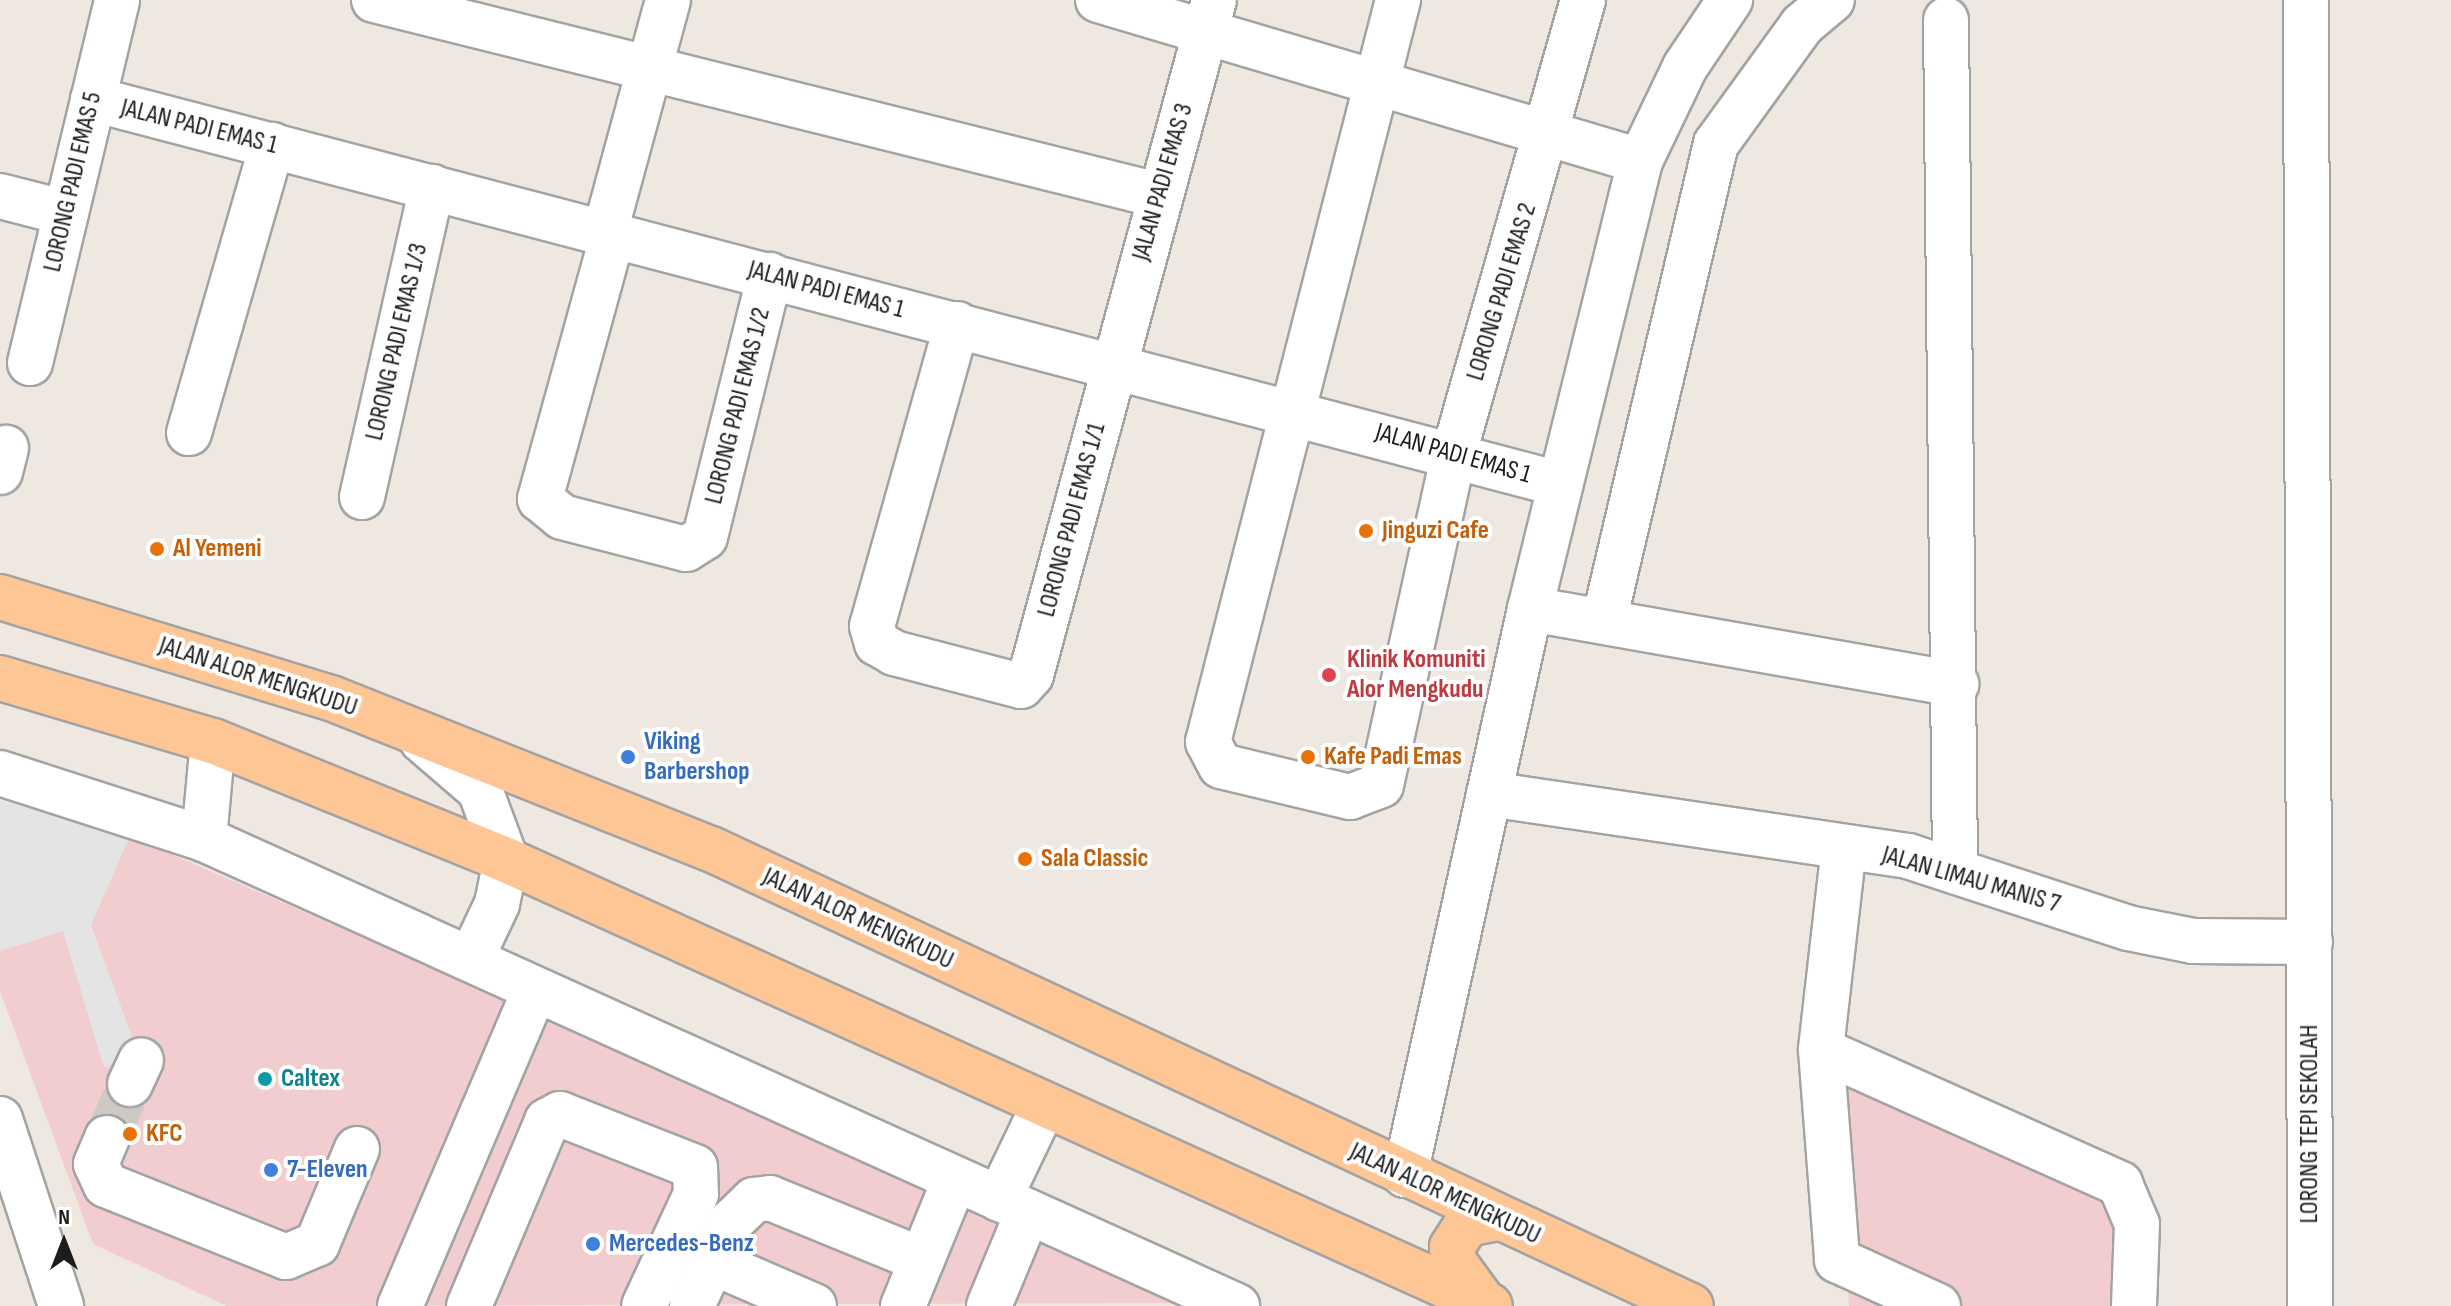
<!DOCTYPE html>
<html>
<head>
<meta charset="utf-8">
<style>
  body { margin:0 }
  #map { position:relative; width:2451px; height:1306px; overflow:hidden; background:#efe8e0; font-family:"Sofia Sans Condensed",sans-serif }
  div>[style] { position:absolute }
  .commercial>* { inset:0; background:#f2cdcf }
  .parking>* { inset:0; background:#e4e4e4 }
  .minor-tunnel>* { height:44px; margin-top:-22px; transform-origin:0; background:repeating-linear-gradient(90deg,#cfc9c3 0 44px,transparent 0 66px) }
  .roads { filter:drop-shadow(2px 0 #a3a3a3) drop-shadow(-2px 0 #a3a3a3) drop-shadow(0 2px #a3a3a3) drop-shadow(0 -2px #a3a3a3) }
  .minor>* { height:44px; margin:-22px; padding:0 22px; transform-origin:22px; border-radius:22px; background:#fff }
  .major>* { height:44px; margin:-22px; padding:0 22px; transform-origin:22px; border-radius:22px; background:#ffc695 }
  .dots>* { width:22px; height:22px; translate:-50% -50%; box-sizing:border-box; border:4px solid #fff; border-radius:50% }
  span { translate:-50% -50%; white-space:nowrap; text-align:center; line-height:1.15; -webkit-text-stroke:8px #fff; paint-order:stroke }
  .street-label { font-size:26px; color:#1c1c1c }
  .food-label { font-size:26px; color:#c56008; font-weight:700 }
  .left { translate:0 -50%; text-align:left }
  .health-label { font-size:26px; color:#be3a42; font-weight:700 }
  .shop-label { font-size:26px; color:#366cbe; font-weight:700 }
  .culture-label { font-size:26px; color:#0d838f; font-weight:700 }
  .north { position:absolute; left:24px; top:1202px; width:80px; height:80px; -webkit-text-stroke:6px #fff; paint-order:stroke; rotate:0deg; font-size:22px; font-weight:700; line-height:32px; text-align:center; color:#1c1c1c }
  .north::after { content:''; display:block; margin:auto; width:28px; height:36px; background:#1c1c1c; clip-path:polygon(50% 0,100% 100%,50% 72%,0 100%) }
</style>
</head>
<body>
<div id="map">
  <div class="commercial">
    <div style="clip-path:polygon(0 801px,130px 836px,1200px 1303px,227px 1306px,93px 1244px,0 991px)"></div>
    <div style="clip-path:polygon(1836px 1079px,2146px 1205px,2119px 1306px,1849px 1306px)"></div>
  </div>
  <div class="parking">
    <div style="clip-path:polygon(0 801px,130px 836px,91px 925px,138px 1053px,104px 1068px,63px 931px,0 951px)"></div>
  </div>
  <div class="minor-tunnel">
    <div style="left:107px;top:1138px;width:59px;rotate:-66.9deg"></div>
  </div>
  <div class="roads">
    <div class="minor">
      <div style="left:374px;top:0;width:808px;rotate:13.97deg"></div>
      <div style="left:1098px;top:0;width:565px;rotate:16.54deg"></div>
      <div style="left:1398px;top:0;width:766px;rotate:104.36deg"></div>
      <div style="left:1208px;top:742px;width:27px;rotate:62deg"></div>
      <div style="left:1221px;top:766px;width:133px;rotate:13.5deg"></div>
      <div style="left:1350px;top:797px;width:33px;rotate:-21deg"></div>
      <div style="left:1381px;top:785px;width:340px;rotate:-77.6deg"></div>
      <div style="left:1454px;top:453px;width:471px;rotate:-74.1deg"></div>
      <div style="left:2306px;top:0;width:1306px;rotate:89.82deg"></div>
      <div style="left:1946px;top:20px;width:851px;rotate:89.39deg"></div>
      <div style="left:93px;top:99px;width:1516px;rotate:14.71deg"></div>
      <div style="left:0;top:196px;width:68px;rotate:14.4deg"></div>
      <div style="left:605px;top:232px;width:240px;rotate:-74.8deg"></div>
      <div style="left:613px;top:234px;width:275px;rotate:105.4deg"></div>
      <div style="left:540px;top:499px;width:28px;rotate:39deg"></div>
      <div style="left:562px;top:517px;width:128px;rotate:14.5deg"></div>
      <div style="left:686px;top:549px;width:22px;rotate:-32deg"></div>
      <div style="left:705px;top:537px;width:270px;rotate:-76.1deg"></div>
      <div style="left:957px;top:324px;width:314px;rotate:105.7deg"></div>
      <div style="left:872px;top:626px;width:18px;rotate:74deg"></div>
      <div style="left:877px;top:643px;width:20px;rotate:30deg"></div>
      <div style="left:894px;top:653px;width:131px;rotate:14.6deg"></div>
      <div style="left:1021px;top:686px;width:15px;rotate:-48deg"></div>
      <div style="left:1031px;top:675px;width:699px;rotate:-74.83deg"></div>
      <div style="left:30px;top:363px;width:373px;rotate:-76.5deg"></div>
      <div style="left:189px;top:433px;width:300px;rotate:-73.9deg"></div>
      <div style="left:0;top:472px;width:25px;rotate:-76deg"></div>
      <div style="left:362px;top:497px;width:318px;rotate:-77.3deg"></div>
      <div style="left:1530px;top:609px;width:433px;rotate:10deg"></div>
      <div style="left:1604px;top:621px;width:490px;rotate:-76.8deg"></div>
      <div style="left:1716px;top:144px;width:147px;rotate:-54.1deg"></div>
      <div style="left:1802px;top:25px;width:39px;rotate:-40deg"></div>
      <div style="left:422px;top:740px;width:77px;rotate:40.8deg"></div>
      <div style="left:480px;top:790px;width:75px;rotate:69.6deg"></div>
      <div style="left:506px;top:860px;width:45px;rotate:101.6deg"></div>
      <div style="left:497px;top:904px;width:61px;rotate:115.3deg"></div>
      <div style="left:0;top:773px;width:214px;rotate:17.9deg"></div>
      <div style="left:204px;top:839px;width:1134px;rotate:24.33deg"></div>
      <div style="left:1489px;top:794px;width:424px;rotate:8.4deg"></div>
      <div style="left:1908px;top:856px;width:231px;rotate:18.1deg"></div>
      <div style="left:2128px;top:928px;width:66px;rotate:11.3deg"></div>
      <div style="left:2193px;top:941px;width:117px;rotate:0.5deg"></div>
      <div style="left:204px;top:839px;width:98px;rotate:-84.8deg"></div>
      <div style="left:1844px;top:847px;width:204px;rotate:96.5deg"></div>
      <div style="left:1821px;top:1050px;width:211px;rotate:85.6deg"></div>
      <div style="left:1837px;top:1260px;width:111px;rotate:24.5deg"></div>
      <div style="left:1821px;top:1050px;width:328px;rotate:24.1deg"></div>
      <div style="left:2120px;top:1184px;width:43px;rotate:67deg"></div>
      <div style="left:2137px;top:1224px;width:82px;rotate:92.1deg"></div>
      <div style="left:130px;top:1084px;width:26px;rotate:-65deg"></div>
      <div style="left:0;top:1119px;width:197px;rotate:71.9deg"></div>
      <div style="left:107px;top:1138px;width:28px;rotate:113deg"></div>
      <div style="left:96px;top:1164px;width:23px;rotate:65deg"></div>
      <div style="left:106px;top:1185px;width:194px;rotate:21.8deg"></div>
      <div style="left:286px;top:1257px;width:34px;rotate:-23deg"></div>
      <div style="left:317px;top:1244px;width:103px;rotate:-67.2deg"></div>
      <div style="left:1405px;top:1175px;width:580px;rotate:-77.55deg"></div>
      <div style="left:1530px;top:609px;width:461px;rotate:-76.2deg"></div>
      <div style="left:1640px;top:161px;width:104px;rotate:-64.4deg"></div>
      <div style="left:1685px;top:67px;width:81px;rotate:-56.1deg"></div>
      <div style="left:999px;top:1199px;width:102px;rotate:-64.4deg"></div>
      <div style="left:712px;top:1262px;width:111px;rotate:23.3deg"></div>
      <div style="left:400px;top:1306px;width:344px;rotate:-66.9deg"></div>
      <div style="left:469px;top:1306px;width:201px;rotate:-67.1deg"></div>
      <div style="left:547px;top:1121px;width:15px;rotate:-28deg"></div>
      <div style="left:560px;top:1114px;width:145px;rotate:21.4deg"></div>
      <div style="left:695px;top:1167px;width:27px;rotate:88deg"></div>
      <div style="left:696px;top:1194px;width:123px;rotate:114.9deg"></div>
      <div style="left:692px;top:1306px;width:93px;rotate:-65.1deg"></div>
      <div style="left:731px;top:1222px;width:32px;rotate:-44deg"></div>
      <div style="left:754px;top:1200px;width:16px;rotate:-7deg"></div>
      <div style="left:770px;top:1198px;width:164px;rotate:22.2deg"></div>
      <div style="left:903px;top:1306px;width:137px;rotate:-67.7deg"></div>
      <div style="left:989px;top:1306px;width:102px;rotate:-67.5deg"></div>
    </div>
    <div class="major">
      <div style="left:0;top:597px;width:346px;rotate:17deg"></div>
      <div style="left:331px;top:698px;width:409px;rotate:21.7deg"></div>
      <div style="left:711px;top:849px;width:1081px;rotate:25deg"></div>
      <div style="left:0;top:678px;width:222px;rotate:16.5deg"></div>
      <div style="left:213px;top:741px;width:316px;rotate:22.1deg"></div>
      <div style="left:506px;top:860px;width:1080px;rotate:24.38deg"></div>
      <div style="left:1484px;top:1303px;width:51px;rotate:-126.2deg"></div>
      <div style="left:1454px;top:1262px;width:15px;rotate:-98deg"></div>
      <div style="left:1452px;top:1247px;width:27px;rotate:-57deg"></div>
      <div style="left:1467px;top:1224px;width:32px;rotate:-11deg"></div>
    </div>
  </div>
  <div class="dots">
    <div style="left:1366px;top:531px;background:#e8710a"></div>
    <div style="left:157px;top:549px;background:#e8710a"></div>
    <div style="left:1329px;top:675px;background:#e0444e"></div>
    <div style="left:628px;top:757px;background:#3f7fe0"></div>
    <div style="left:1308px;top:757px;background:#e8710a"></div>
    <div style="left:1025px;top:859px;background:#e8710a"></div>
    <div style="left:265px;top:1079px;background:#0f9aa8"></div>
    <div style="left:130px;top:1134px;background:#e8710a"></div>
    <div style="left:271px;top:1170px;background:#3f7fe0"></div>
    <div style="left:593px;top:1244px;background:#3f7fe0"></div>
  </div>
  <div class="street-label">
    <span style="left:199px;top:127px;rotate:14deg">JALAN PADI EMAS 1</span>
    <span style="left:73px;top:182px;rotate:-77deg">LORONG PADI EMAS 5</span>
    <span style="left:1163px;top:182px;rotate:-74deg">JALAN PADI EMAS 3</span>
    <span style="left:826px;top:290px;rotate:15deg">JALAN PADI EMAS 1</span>
    <span style="left:1502px;top:292px;rotate:-73deg">LORONG PADI EMAS 2</span>
    <span style="left:397px;top:342px;rotate:-77deg">LORONG PADI EMAS 1/3</span>
    <span style="left:738px;top:406px;rotate:-76deg">LORONG PADI EMAS 1/2</span>
    <span style="left:1453px;top:454px;rotate:16deg">JALAN PADI EMAS 1</span>
    <span style="left:1072px;top:520px;rotate:-75deg">LORONG PADI EMAS 1/1</span>
    <span style="left:258px;top:677px;rotate:18deg">JALAN ALOR MENGKUDU</span>
    <span style="left:1971px;top:880px;rotate:16deg">JALAN LIMAU MANIS 7</span>
    <span style="left:858px;top:919px;rotate:25deg">JALAN ALOR MENGKUDU</span>
    <span style="left:2310px;top:1124px;rotate:-90deg">LORONG TEPI SEKOLAH</span>
    <span style="left:1445px;top:1194px;rotate:25deg">JALAN ALOR MENGKUDU</span>
  </div>
  <div class="food-label">
    <span class="left" style="left:1382px;top:531px">Jinguzi Cafe</span>
    <span class="left" style="left:173px;top:549px">Al Yemeni</span>
    <span class="left" style="left:1324px;top:757px">Kafe Padi Emas</span>
    <span class="left" style="left:1041px;top:859px">Sala Classic</span>
    <span class="left" style="left:146px;top:1134px">KFC</span>
  </div>
  <div class="health-label">
    <span class="left" style="left:1347px;top:675px">Klinik Komuniti<br>Alor Mengkudu</span>
  </div>
  <div class="shop-label">
    <span class="left" style="left:644px;top:757px">Viking<br>Barbershop</span>
    <span class="left" style="left:287px;top:1170px">7-Eleven</span>
    <span class="left" style="left:609px;top:1244px">Mercedes-Benz</span>
  </div>
  <div class="culture-label">
    <span class="left" style="left:281px;top:1079px">Caltex</span>
  </div>
  <div class="north">N</div>
</div>
</body>
</html>
